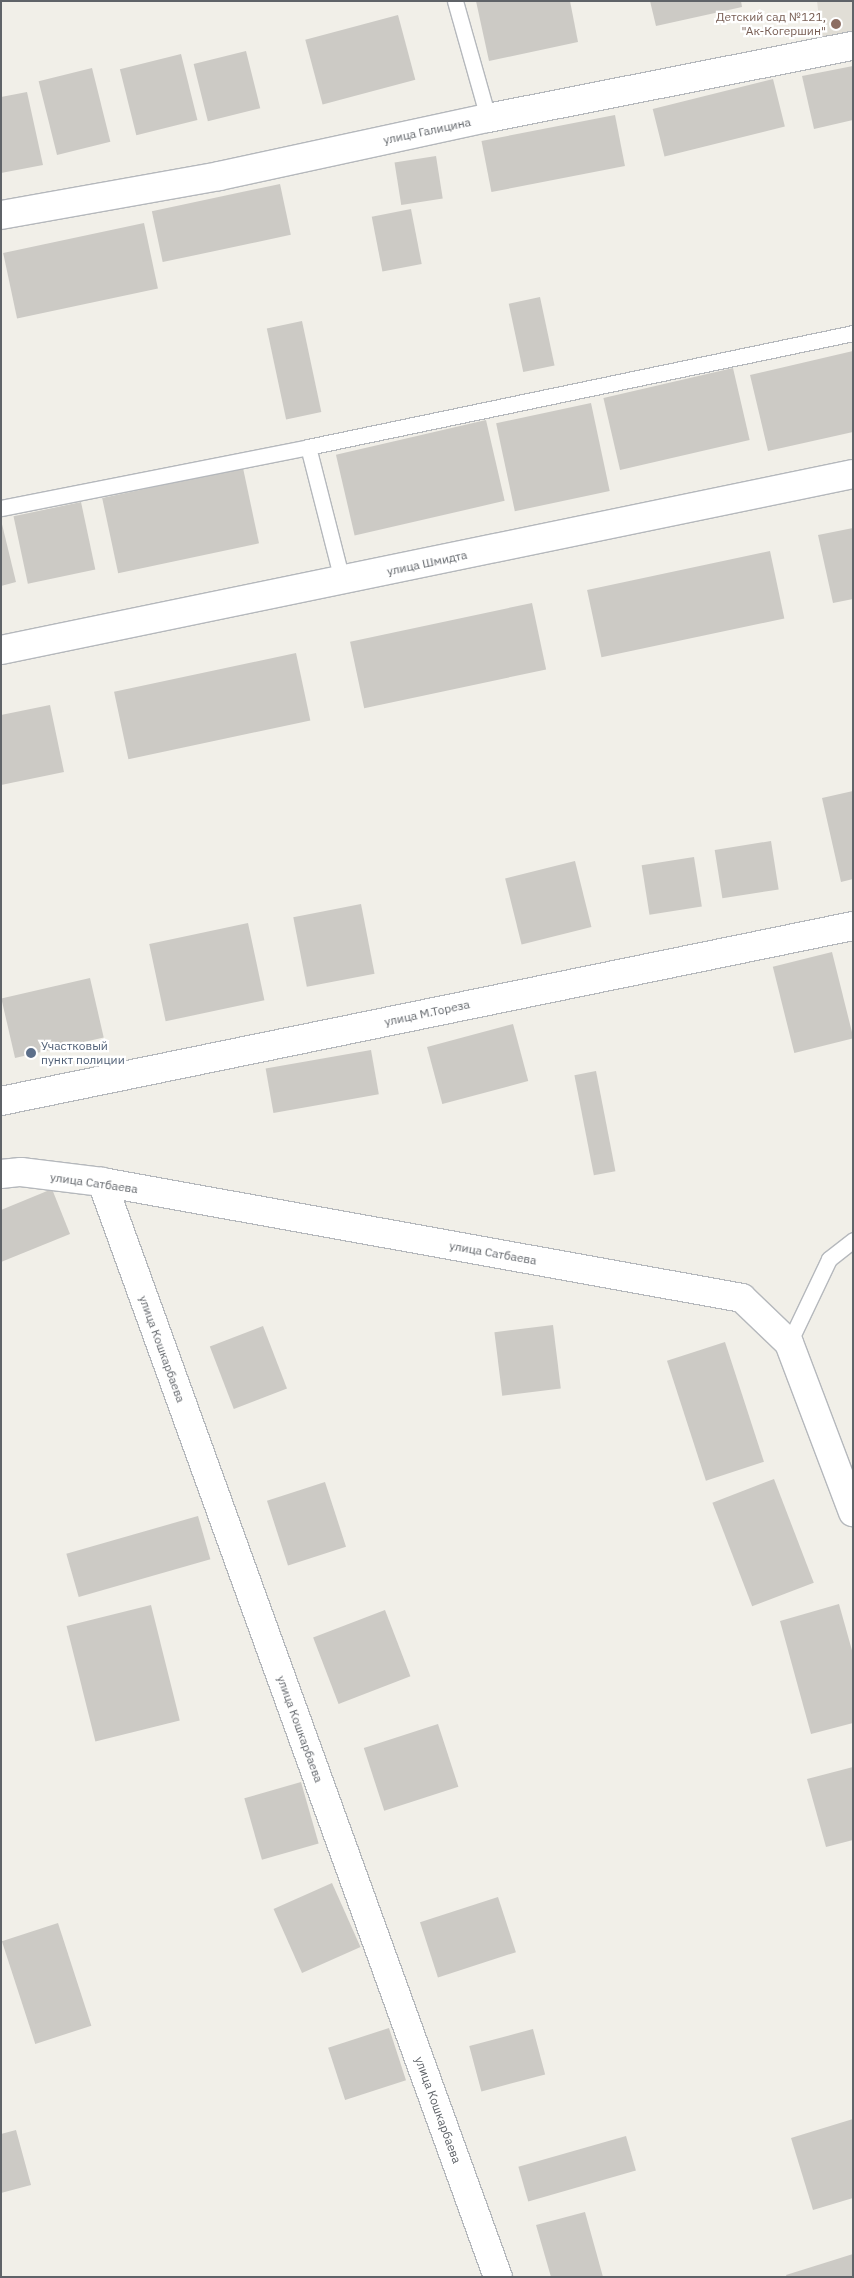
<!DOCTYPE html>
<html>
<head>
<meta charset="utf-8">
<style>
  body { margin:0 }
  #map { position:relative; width:854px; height:2278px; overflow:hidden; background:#f1efe8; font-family:"IBM Plex Sans",sans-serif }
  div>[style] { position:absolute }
  .education>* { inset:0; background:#e1ded6 }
  .building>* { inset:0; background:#cccac5; transform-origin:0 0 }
  .roads { filter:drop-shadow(1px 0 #b5b8bc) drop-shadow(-1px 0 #b5b8bc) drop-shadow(0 1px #b5b8bc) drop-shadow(0 -1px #b5b8bc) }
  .service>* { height:15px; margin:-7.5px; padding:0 7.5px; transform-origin:7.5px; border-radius:7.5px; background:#fff }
  .minor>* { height:28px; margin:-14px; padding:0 14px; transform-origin:14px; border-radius:14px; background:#fff }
  .dots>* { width:14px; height:14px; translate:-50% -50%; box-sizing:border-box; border:2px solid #fff; border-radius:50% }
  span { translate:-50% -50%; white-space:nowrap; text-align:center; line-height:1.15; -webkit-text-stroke:4.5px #fff; paint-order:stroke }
  .education-label { font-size:12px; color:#785e54 }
  .right { translate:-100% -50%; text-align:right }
  .street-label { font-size:12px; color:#5f6368 }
  .service-label { font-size:12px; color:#4e5e75 }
  .left { translate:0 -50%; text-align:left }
  .frame { position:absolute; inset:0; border:2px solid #5f6368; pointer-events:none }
</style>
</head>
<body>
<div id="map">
  <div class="education">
    <div style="clip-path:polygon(817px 1px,853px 1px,853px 46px,823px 52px)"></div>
  </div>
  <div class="building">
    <div style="clip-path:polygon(476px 1px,570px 1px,578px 42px,489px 61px)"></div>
    <div style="clip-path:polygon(650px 1px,741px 1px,742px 7px,656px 26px)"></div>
    <div style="left:398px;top:15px;width:67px;height:96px;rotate:75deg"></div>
    <div style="left:246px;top:51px;width:59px;height:54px;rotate:76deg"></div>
    <div style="left:181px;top:54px;width:68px;height:63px;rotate:76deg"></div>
    <div style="clip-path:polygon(853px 66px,853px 120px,814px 129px,802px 76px)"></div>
    <div style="left:92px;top:68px;width:76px;height:55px;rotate:76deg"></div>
    <div style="left:773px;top:79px;width:49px;height:124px;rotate:76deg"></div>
    <div style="clip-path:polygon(27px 92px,43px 165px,1px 173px,1px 97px)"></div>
    <div style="left:615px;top:115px;width:52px;height:136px;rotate:79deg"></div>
    <div style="left:436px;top:156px;width:43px;height:42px;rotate:81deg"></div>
    <div style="left:280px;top:184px;width:52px;height:131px;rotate:78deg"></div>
    <div style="left:411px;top:209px;width:56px;height:40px;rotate:79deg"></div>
    <div style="left:144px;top:223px;width:67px;height:144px;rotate:78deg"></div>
    <div style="left:540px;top:297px;width:70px;height:32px;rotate:78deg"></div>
    <div style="left:302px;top:321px;width:93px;height:36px;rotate:78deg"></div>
    <div style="clip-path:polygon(853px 351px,853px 432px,768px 451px,750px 375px)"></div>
    <div style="left:733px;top:368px;width:74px;height:133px;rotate:77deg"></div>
    <div style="left:591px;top:403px;width:90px;height:97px;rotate:78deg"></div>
    <div style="left:486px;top:420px;width:83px;height:154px;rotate:77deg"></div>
    <div style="left:243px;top:468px;width:77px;height:144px;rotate:78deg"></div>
    <div style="left:81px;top:502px;width:69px;height:69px;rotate:78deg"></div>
    <div style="clip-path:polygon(1px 520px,16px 582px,1px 586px)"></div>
    <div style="clip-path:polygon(853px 528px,853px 599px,833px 603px,818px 535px)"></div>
    <div style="left:770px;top:551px;width:69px;height:187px;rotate:78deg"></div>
    <div style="left:532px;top:603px;width:68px;height:186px;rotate:78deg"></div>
    <div style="left:296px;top:653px;width:69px;height:186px;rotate:78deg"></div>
    <div style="clip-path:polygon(50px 705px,64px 772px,1px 785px,1px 715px)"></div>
    <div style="clip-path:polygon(853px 791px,853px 879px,841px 882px,822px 798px)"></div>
    <div style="left:771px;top:841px;width:49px;height:57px;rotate:81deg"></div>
    <div style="left:694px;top:857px;width:50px;height:53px;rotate:81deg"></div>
    <div style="left:575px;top:861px;width:68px;height:72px;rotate:76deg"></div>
    <div style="left:361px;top:904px;width:71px;height:69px;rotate:79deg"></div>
    <div style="left:248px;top:923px;width:79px;height:101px;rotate:78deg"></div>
    <div style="left:832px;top:952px;width:89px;height:61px;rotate:76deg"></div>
    <div style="left:90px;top:978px;width:61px;height:91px;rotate:77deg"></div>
    <div style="left:513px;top:1024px;width:59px;height:89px;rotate:75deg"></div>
    <div style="left:371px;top:1050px;width:45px;height:107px;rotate:80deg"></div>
    <div style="left:596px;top:1071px;width:102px;height:22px;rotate:79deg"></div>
    <div style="clip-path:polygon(52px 1189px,70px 1234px,1px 1262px,1px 1210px)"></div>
    <div style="left:553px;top:1325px;width:64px;height:59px;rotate:83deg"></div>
    <div style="left:263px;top:1326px;width:67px;height:57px;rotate:69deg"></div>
    <div style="left:725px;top:1342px;width:126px;height:61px;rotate:72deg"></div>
    <div style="left:774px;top:1479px;width:111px;height:66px;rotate:69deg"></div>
    <div style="left:325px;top:1482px;width:68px;height:61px;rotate:72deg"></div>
    <div style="left:198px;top:1516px;width:45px;height:137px;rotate:74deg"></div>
    <div style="clip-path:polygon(839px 1604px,853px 1654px,853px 1723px,811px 1734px,780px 1621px)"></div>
    <div style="left:151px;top:1605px;width:119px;height:87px;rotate:76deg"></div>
    <div style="left:385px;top:1610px;width:71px;height:77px;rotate:69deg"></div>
    <div style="left:438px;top:1724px;width:66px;height:78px;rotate:72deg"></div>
    <div style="clip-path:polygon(853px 1767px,853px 1840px,826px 1847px,807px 1779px)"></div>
    <div style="left:301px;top:1782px;width:64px;height:59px;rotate:74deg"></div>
    <div style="left:332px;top:1883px;width:70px;height:64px;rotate:66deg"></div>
    <div style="left:498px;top:1897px;width:58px;height:82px;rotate:72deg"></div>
    <div style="left:58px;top:1923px;width:108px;height:59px;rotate:72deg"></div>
    <div style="left:389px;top:2028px;width:55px;height:64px;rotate:72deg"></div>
    <div style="left:533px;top:2029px;width:47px;height:66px;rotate:75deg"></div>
    <div style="clip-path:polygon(853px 2119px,853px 2198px,813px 2210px,791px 2138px)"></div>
    <div style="clip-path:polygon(16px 2130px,31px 2185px,1px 2193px,1px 2134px)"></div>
    <div style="left:626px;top:2136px;width:36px;height:112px;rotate:74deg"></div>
    <div style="clip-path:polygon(585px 2212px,603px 2277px,551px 2277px,536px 2225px)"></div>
    <div style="clip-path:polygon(853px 2254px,853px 2277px,787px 2277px,786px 2275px)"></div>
  </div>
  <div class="roads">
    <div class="service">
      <div style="left:455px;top:1px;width:122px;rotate:74.2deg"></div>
      <div style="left:1px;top:508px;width:313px;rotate:-11.2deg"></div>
      <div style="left:342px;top:580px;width:137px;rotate:-104.3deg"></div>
      <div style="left:308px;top:447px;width:557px;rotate:-11.81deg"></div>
      <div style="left:789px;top:1343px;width:93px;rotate:-64.5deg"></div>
      <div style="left:829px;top:1259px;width:31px;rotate:-38deg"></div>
    </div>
    <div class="minor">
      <div style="left:1px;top:215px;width:221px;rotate:-10.1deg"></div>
      <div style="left:219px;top:176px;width:275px;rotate:-12.2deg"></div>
      <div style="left:488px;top:118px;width:372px;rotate:-11.2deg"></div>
      <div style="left:1px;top:650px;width:870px;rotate:-11.67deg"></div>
      <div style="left:1px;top:1101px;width:870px;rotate:-11.61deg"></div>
      <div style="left:1px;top:1174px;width:20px;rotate:-6deg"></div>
      <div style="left:21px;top:1172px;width:82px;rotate:7deg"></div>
      <div style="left:102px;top:1182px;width:650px;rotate:10.27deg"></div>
      <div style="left:742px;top:1298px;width:65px;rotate:43.8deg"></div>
      <div style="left:789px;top:1343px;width:181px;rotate:69.3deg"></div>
      <div style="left:102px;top:1182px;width:1164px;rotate:70.12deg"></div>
    </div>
  </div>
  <div class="dots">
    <div style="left:836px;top:24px;background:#8d6e63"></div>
    <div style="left:31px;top:1053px;background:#5c6f8a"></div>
  </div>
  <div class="education-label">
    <span class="right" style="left:826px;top:24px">Детский сад №121,<br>"Ак-Когершин"</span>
  </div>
  <div class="street-label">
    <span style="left:427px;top:131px;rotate:-12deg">улица Галицина</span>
    <span style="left:427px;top:563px;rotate:-12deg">улица Шмидта</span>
    <span style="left:427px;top:1013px;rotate:-12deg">улица М.Тореза</span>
    <span style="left:94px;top:1183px;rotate:8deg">улица Сатбаева</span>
    <span style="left:493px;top:1253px;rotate:10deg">улица Сатбаева</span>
    <span style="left:162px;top:1349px;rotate:70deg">улица Кошкарбаева</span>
    <span style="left:300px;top:1729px;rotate:70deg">улица Кошкарбаева</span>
    <span style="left:438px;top:2110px;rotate:70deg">улица Кошкарбаева</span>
  </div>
  <div class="service-label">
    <span class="left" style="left:41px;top:1053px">Участковый<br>пункт полиции</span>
  </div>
  <div class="frame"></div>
</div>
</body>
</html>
